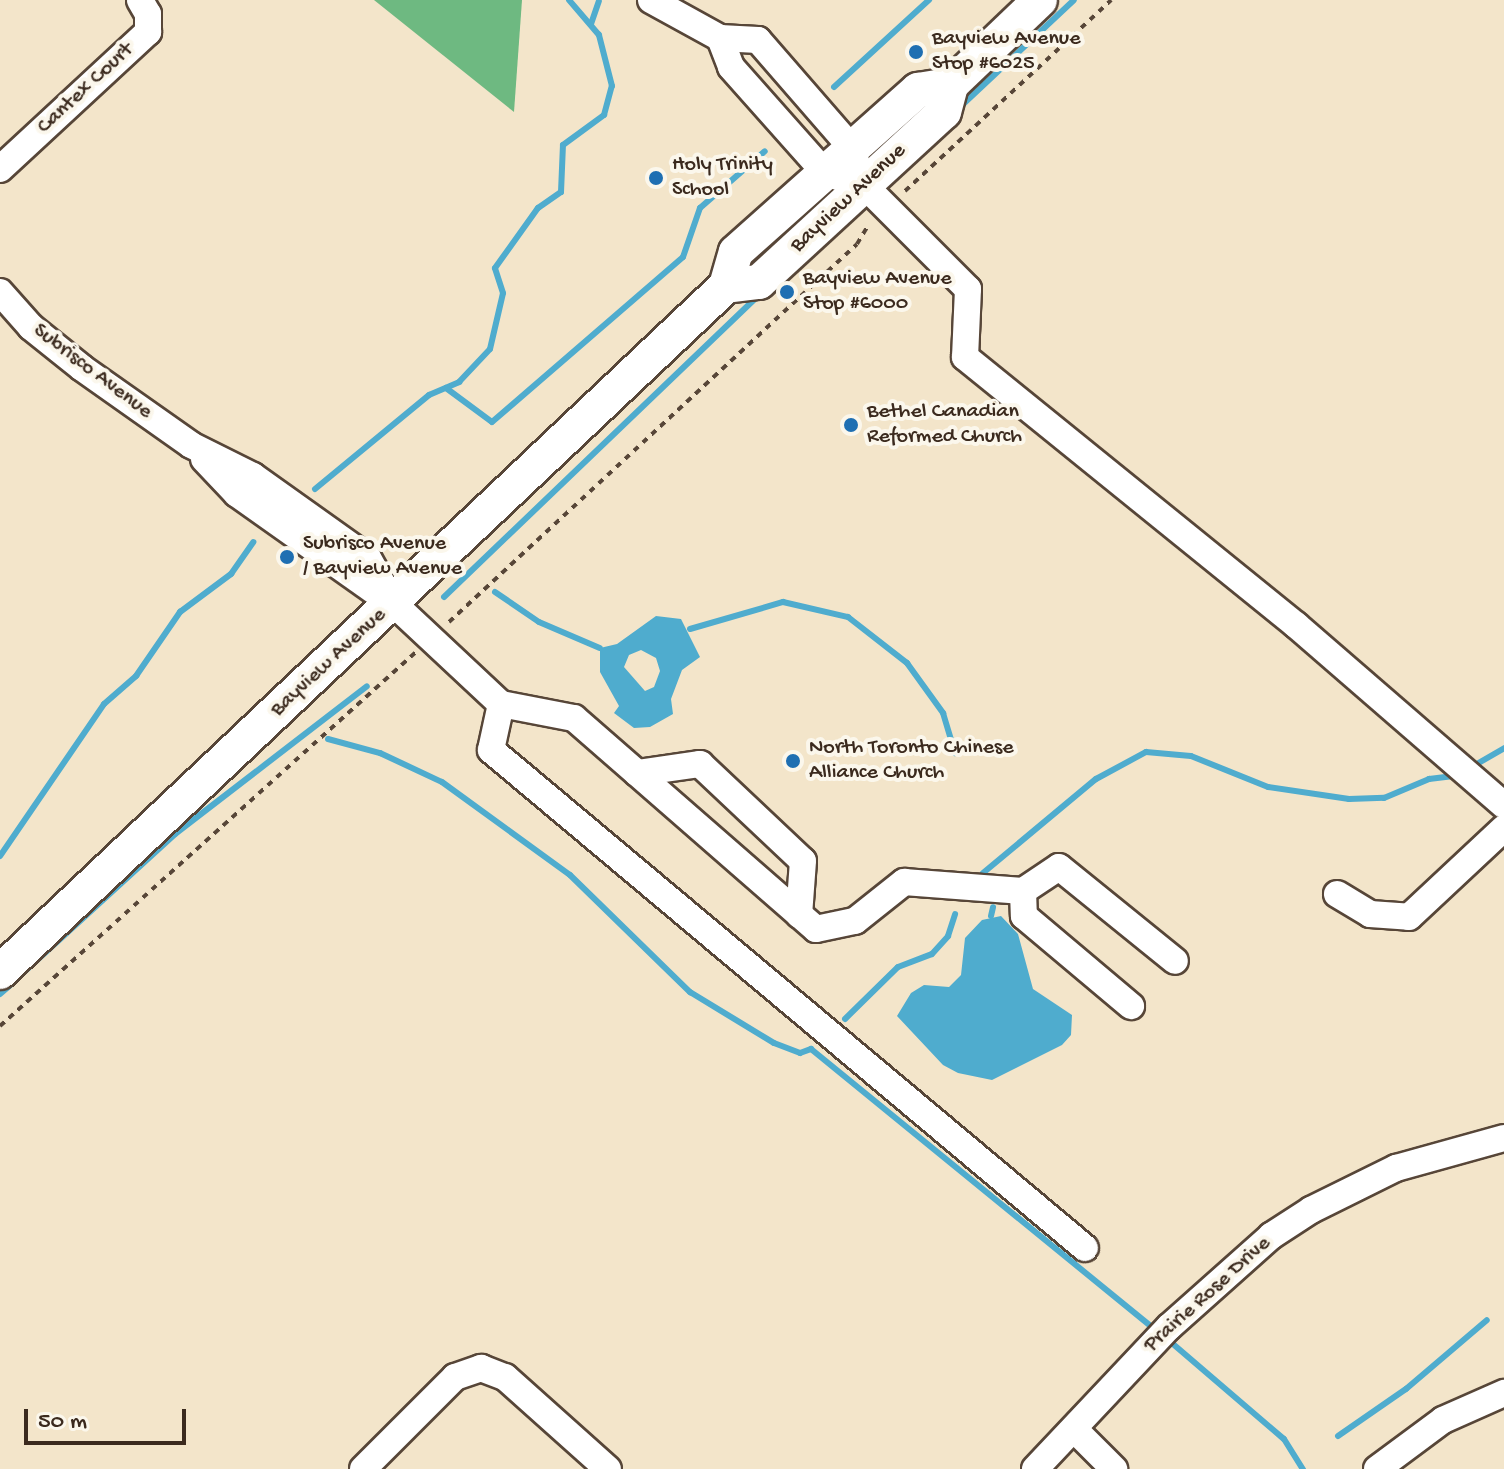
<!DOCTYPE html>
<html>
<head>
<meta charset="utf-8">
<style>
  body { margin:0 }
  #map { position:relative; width:1504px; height:1469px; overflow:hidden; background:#f3e5ca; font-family:"Gochi Hand",sans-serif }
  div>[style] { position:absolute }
  .forest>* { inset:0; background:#6eb981 }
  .water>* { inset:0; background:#4facce }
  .stream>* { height:6px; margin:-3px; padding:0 3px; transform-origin:3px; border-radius:3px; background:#4facce }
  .path>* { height:4px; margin-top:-2px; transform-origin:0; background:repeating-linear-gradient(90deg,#574638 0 6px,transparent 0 12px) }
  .roads { filter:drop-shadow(2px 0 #574638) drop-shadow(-2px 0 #574638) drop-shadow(0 2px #574638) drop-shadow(0 -2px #574638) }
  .minor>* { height:26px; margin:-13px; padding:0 13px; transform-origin:13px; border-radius:13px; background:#fff }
  .major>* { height:34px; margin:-17px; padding:0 17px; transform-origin:17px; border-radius:17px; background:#fff }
  .dots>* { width:22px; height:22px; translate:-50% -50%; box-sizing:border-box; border:4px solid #fbf7ec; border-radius:50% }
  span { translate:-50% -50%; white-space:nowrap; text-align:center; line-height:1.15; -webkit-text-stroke:8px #fbf7ec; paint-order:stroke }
  .poi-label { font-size:22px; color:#3b2a1e }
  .left { translate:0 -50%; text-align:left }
  .street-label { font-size:22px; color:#3b2a1e }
  .scale { position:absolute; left:24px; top:1409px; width:162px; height:36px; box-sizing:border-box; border:4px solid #3b2a1e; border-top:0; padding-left:10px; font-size:24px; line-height:28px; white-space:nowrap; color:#3b2a1e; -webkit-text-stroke:6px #fbf7ec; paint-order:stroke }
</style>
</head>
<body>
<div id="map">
  <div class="forest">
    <div style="clip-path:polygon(374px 0,522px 0,514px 112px)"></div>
  </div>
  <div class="water">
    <div style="clip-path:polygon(evenodd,656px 616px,681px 619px,700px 657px,682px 670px,671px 699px,673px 714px,650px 727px,634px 728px,614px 713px,619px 706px,600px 672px,600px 648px,617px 644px,656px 616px,641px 650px,656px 658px,660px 671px,654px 687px,645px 691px,624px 667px,629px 655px,641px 650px)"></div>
    <div style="clip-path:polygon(1001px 916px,1018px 934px,1033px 989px,1072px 1015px,1071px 1035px,1062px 1045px,992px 1080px,958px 1073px,943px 1065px,897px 1016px,911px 993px,924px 985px,949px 987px,961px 975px,965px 938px,982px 920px)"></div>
  </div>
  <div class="stream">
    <div style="left:591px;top:24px;width:24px;rotate:-71deg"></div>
    <div style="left:834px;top:87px;width:129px;rotate:-42.5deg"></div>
    <div style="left:960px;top:107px;width:156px;rotate:-43.2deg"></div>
    <div style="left:446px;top:388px;width:57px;rotate:36.5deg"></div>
    <div style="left:492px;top:422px;width:252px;rotate:-40.8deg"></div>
    <div style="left:683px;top:257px;width:52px;rotate:-70.9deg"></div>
    <div style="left:700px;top:208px;width:86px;rotate:-41.2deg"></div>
    <div style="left:315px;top:489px;width:148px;rotate:-39.5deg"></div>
    <div style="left:429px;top:395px;width:33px;rotate:-23deg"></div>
    <div style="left:459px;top:382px;width:45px;rotate:-46.8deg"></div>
    <div style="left:490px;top:349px;width:57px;rotate:-76.9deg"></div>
    <div style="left:503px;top:293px;width:26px;rotate:-108deg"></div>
    <div style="left:495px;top:268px;width:74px;rotate:-54.4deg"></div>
    <div style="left:538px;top:208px;width:28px;rotate:-35deg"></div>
    <div style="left:561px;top:192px;width:47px;rotate:-87.6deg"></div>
    <div style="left:563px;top:145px;width:51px;rotate:-36.2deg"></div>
    <div style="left:604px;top:115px;width:30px;rotate:-75deg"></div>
    <div style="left:612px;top:86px;width:53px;rotate:-104.3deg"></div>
    <div style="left:599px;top:35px;width:46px;rotate:-130.6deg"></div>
    <div style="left:495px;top:592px;width:53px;rotate:34.3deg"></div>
    <div style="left:539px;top:622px;width:66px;rotate:23.1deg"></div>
    <div style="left:444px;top:597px;width:436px;rotate:-43.8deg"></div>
    <div style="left:690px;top:629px;width:97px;rotate:-16.2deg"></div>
    <div style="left:783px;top:602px;width:67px;rotate:13deg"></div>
    <div style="left:848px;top:617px;width:75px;rotate:37.9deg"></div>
    <div style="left:907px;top:663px;width:62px;rotate:54.2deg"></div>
    <div style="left:943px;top:713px;width:42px;rotate:73.3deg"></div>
    <div style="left:328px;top:739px;width:54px;rotate:15.1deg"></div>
    <div style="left:380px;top:753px;width:68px;rotate:25.1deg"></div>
    <div style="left:442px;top:782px;width:158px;rotate:36deg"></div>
    <div style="left:570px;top:875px;width:168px;rotate:44.3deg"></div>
    <div style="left:690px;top:992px;width:98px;rotate:31.3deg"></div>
    <div style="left:774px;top:1043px;width:28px;rotate:21deg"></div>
    <div style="left:800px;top:1053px;width:12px;rotate:-20deg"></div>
    <div style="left:811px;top:1049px;width:446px;rotate:39.2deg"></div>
    <div style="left:1475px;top:765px;width:34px;rotate:-30deg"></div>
    <div style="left:0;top:856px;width:184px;rotate:-55.6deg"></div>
    <div style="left:104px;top:704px;width:43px;rotate:-41.2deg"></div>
    <div style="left:136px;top:676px;width:78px;rotate:-55.5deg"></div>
    <div style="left:180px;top:612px;width:64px;rotate:-36.7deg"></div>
    <div style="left:231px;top:574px;width:39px;rotate:-55deg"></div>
    <div style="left:983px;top:873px;width:147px;rotate:-39.8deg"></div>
    <div style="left:1096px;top:779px;width:57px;rotate:-28.4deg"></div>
    <div style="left:1146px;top:752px;width:45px;rotate:5.1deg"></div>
    <div style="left:1191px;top:756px;width:83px;rotate:21.9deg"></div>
    <div style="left:1268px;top:787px;width:82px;rotate:8.4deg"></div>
    <div style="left:1349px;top:799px;width:35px;rotate:-2deg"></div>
    <div style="left:1384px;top:798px;width:49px;rotate:-22.9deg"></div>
    <div style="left:1429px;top:779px;width:31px;rotate:-7deg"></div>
    <div style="left:991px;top:916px;width:9px;rotate:-77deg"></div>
    <div style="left:23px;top:973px;width:206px;rotate:-42.4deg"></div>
    <div style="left:175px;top:834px;width:242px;rotate:-37.6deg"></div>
    <div style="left:0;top:994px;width:20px;rotate:-41deg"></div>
    <div style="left:845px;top:1019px;width:74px;rotate:-44.5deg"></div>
    <div style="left:898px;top:967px;width:36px;rotate:-21deg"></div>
    <div style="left:932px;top:954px;width:24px;rotate:-48deg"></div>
    <div style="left:948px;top:936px;width:23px;rotate:-72deg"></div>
    <div style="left:1166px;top:1338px;width:155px;rotate:40.6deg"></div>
    <div style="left:1284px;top:1439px;width:36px;rotate:58deg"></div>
    <div style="left:1338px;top:1436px;width:83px;rotate:-34.7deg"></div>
    <div style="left:1406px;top:1389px;width:106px;rotate:-40.4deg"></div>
  </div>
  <div class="path">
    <div style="left:905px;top:191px;width:281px;rotate:-42.8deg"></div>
    <div style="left:449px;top:622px;width:556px;rotate:-42.81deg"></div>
    <div style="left:857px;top:244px;width:21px;rotate:-59deg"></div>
    <div style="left:0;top:1026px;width:559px;rotate:-41.96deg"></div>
  </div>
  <div class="roads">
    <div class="minor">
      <div style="left:651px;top:0;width:79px;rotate:28.8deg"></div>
      <div style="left:720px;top:38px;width:38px;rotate:3deg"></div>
      <div style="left:758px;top:40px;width:143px;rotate:49deg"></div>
      <div style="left:852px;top:148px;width:17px;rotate:73deg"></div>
      <div style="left:720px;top:38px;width:31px;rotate:69deg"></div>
      <div style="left:731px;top:67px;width:142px;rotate:48.4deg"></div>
      <div style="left:825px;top:173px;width:41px;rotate:17.1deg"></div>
      <div style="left:864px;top:185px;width:147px;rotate:45deg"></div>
      <div style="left:968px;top:289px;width:68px;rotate:92.5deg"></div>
      <div style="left:965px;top:357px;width:426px;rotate:39deg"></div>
      <div style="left:1296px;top:625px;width:275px;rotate:40.9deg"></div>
      <div style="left:0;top:169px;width:202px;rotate:-42.8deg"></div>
      <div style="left:148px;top:32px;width:18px;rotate:-90deg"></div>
      <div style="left:148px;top:14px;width:16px;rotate:-120deg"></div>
      <div style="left:0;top:292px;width:47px;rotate:48.5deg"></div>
      <div style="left:31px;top:327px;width:65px;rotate:38.8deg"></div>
      <div style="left:82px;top:368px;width:133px;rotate:35.2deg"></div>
      <div style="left:191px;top:445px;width:69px;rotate:26.6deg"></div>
      <div style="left:253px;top:476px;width:141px;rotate:35.5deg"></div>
      <div style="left:368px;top:558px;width:51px;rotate:60.9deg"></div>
      <div style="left:393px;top:603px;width:148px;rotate:43.1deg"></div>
      <div style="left:501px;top:704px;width:47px;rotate:102.3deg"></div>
      <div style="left:491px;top:750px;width:775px;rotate:39.98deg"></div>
      <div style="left:204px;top:459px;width:48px;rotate:46.7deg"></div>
      <div style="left:237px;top:494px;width:189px;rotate:35.3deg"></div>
      <div style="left:501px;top:704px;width:74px;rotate:10.9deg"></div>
      <div style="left:574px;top:718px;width:321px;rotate:41.1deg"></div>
      <div style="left:816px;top:929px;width:40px;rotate:-12deg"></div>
      <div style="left:855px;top:921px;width:63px;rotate:-38.5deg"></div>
      <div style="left:904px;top:882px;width:119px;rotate:4.3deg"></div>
      <div style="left:1023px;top:891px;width:43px;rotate:-33.7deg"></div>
      <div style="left:1059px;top:867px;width:149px;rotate:39deg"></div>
      <div style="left:637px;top:773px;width:64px;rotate:-8.1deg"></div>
      <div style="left:700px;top:764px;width:141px;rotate:43.3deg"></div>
      <div style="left:803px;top:861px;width:54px;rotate:94.2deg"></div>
      <div style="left:1023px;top:891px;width:25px;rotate:88deg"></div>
      <div style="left:1024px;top:916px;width:140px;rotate:40.1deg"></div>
      <div style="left:1337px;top:894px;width:39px;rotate:31deg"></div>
      <div style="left:1370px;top:914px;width:39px;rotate:4deg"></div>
      <div style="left:1409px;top:917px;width:130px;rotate:-43.1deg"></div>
      <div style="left:1074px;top:1429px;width:57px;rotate:45deg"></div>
      <div style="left:363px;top:1469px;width:130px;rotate:-45deg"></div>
      <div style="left:455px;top:1377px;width:28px;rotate:-19deg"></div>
      <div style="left:481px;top:1368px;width:26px;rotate:21deg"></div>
      <div style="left:505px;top:1377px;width:138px;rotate:41.8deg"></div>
      <div style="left:1035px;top:1469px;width:195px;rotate:-46.7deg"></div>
      <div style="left:1169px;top:1327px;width:137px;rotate:-41.7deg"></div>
      <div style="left:1271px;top:1236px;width:48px;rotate:-33deg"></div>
      <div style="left:1311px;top:1210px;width:95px;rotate:-26.3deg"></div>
      <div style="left:1396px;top:1168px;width:112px;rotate:-15.5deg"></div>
      <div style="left:1377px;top:1469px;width:82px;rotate:-36.6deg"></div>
      <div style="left:1443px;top:1420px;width:67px;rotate:-23.9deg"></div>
    </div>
    <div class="major">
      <div style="left:726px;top:286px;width:33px;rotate:-7deg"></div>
      <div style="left:759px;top:282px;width:251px;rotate:-42.6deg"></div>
      <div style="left:944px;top:112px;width:28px;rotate:-75deg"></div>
      <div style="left:951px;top:85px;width:123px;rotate:-43.7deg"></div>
      <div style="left:0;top:972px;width:999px;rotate:-43.38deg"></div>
      <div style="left:726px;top:286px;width:35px;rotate:-74deg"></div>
      <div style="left:736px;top:252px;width:244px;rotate:-41.7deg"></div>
      <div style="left:918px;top:90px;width:33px;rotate:-9deg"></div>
    </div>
  </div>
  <div class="dots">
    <div style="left:916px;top:52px;background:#1f6fb2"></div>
    <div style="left:656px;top:178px;background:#1f6fb2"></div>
    <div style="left:787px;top:292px;background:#1f6fb2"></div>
    <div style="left:851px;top:425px;background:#1f6fb2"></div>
    <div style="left:287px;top:557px;background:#1f6fb2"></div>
    <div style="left:793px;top:761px;background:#1f6fb2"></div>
  </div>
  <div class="poi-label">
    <span class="left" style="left:932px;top:52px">Bayview Avenue<br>Stop #6025</span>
    <span class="left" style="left:672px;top:178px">Holy Trinity<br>School</span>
    <span class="left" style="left:803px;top:292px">Bayview Avenue<br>Stop #6000</span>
    <span class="left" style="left:867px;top:425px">Bethel Canadian<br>Reformed Church</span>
    <span class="left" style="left:303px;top:557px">Subrisco Avenue<br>/ Bayview Avenue</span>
    <span class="left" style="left:809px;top:761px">North Toronto Chinese<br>Alliance Church</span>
  </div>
  <div class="street-label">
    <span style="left:86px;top:89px;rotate:-43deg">Cantex Court</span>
    <span style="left:849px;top:199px;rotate:-43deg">Bayview Avenue</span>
    <span style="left:92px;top:372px;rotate:37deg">Subrisco Avenue</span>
    <span style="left:329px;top:663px;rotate:-43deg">Bayview Avenue</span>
    <span style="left:1208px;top:1295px;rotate:-42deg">Prairie Rose Drive</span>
  </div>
  <div class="scale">50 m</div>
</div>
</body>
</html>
